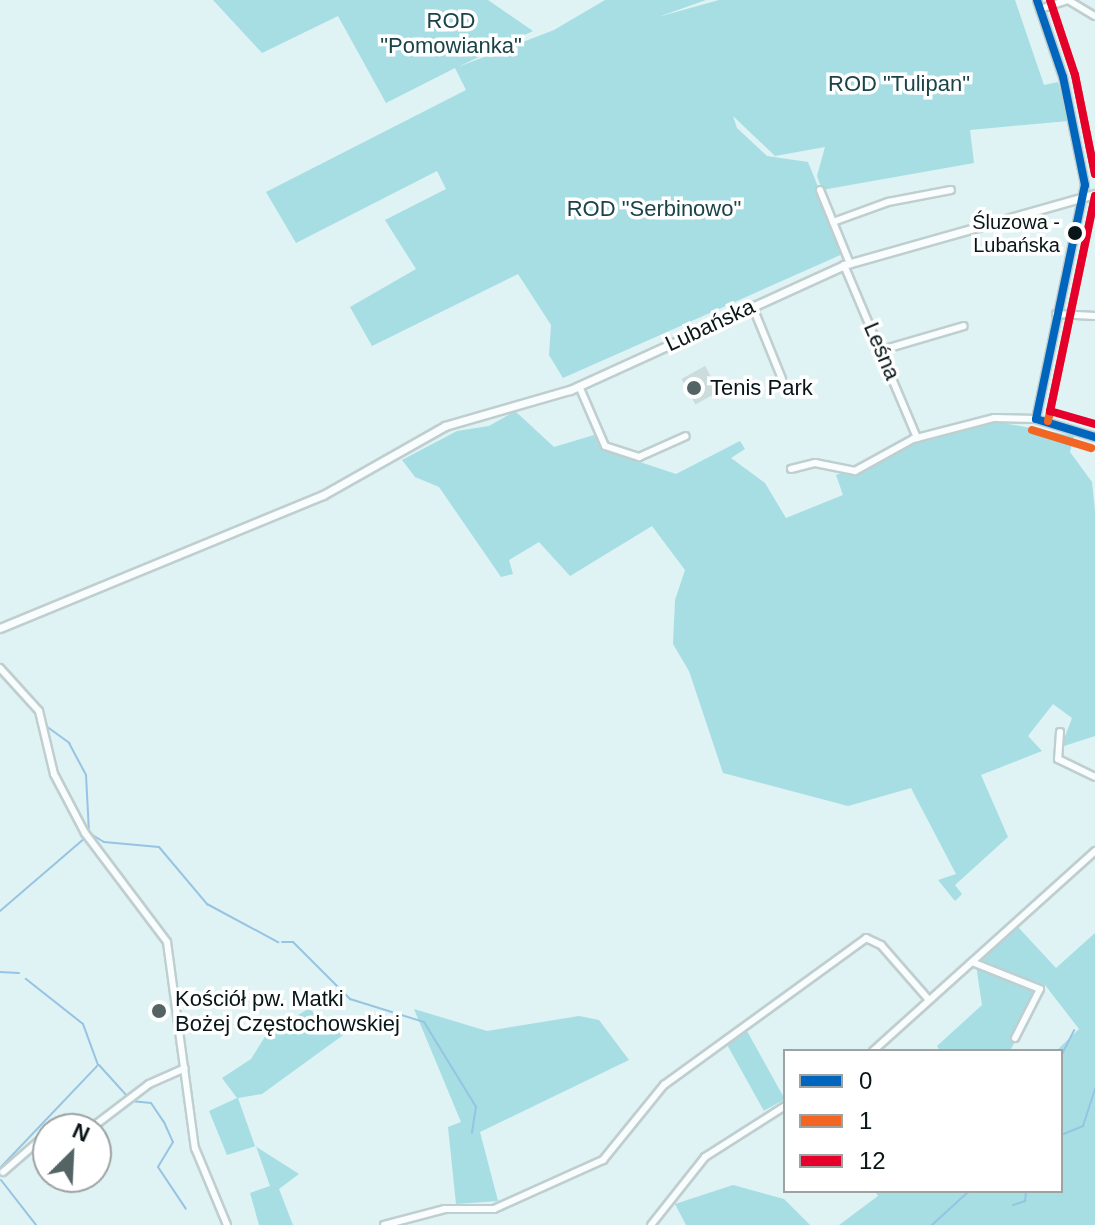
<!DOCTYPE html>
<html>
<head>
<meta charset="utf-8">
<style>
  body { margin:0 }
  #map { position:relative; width:1095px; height:1225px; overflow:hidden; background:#dff2f4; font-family:Helvetica,sans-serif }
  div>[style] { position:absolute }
  .green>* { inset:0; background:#a6dee4; transform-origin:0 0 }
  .stream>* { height:2px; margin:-1px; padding:0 1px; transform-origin:1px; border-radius:1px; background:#96c4e2 }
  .building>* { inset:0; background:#ccdbdb; transform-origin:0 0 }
  .roads { filter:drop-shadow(2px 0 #bfcecf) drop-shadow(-2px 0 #bfcecf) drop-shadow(0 2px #bfcecf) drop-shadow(0 -2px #bfcecf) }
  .minor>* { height:6px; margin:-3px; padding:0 3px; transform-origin:3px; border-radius:3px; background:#fafdfd }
  .tertiary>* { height:7px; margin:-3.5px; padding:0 3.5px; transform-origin:3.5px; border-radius:3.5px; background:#fafdfd }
  .bus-1>* { height:8px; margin:-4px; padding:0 4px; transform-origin:4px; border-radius:4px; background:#0065bd }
  .bus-2>* { height:8px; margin:-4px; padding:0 4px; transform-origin:4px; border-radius:4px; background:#f26522 }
  .bus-3>* { height:8px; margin:-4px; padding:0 4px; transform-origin:4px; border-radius:4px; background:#e4002b }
  .dots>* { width:22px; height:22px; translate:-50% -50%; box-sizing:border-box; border:4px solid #fff; border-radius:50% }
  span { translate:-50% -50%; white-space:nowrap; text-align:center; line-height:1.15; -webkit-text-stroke:7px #fff; paint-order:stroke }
  .bus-label { font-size:20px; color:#091617 }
  .right { translate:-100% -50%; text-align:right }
  .park-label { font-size:22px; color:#1b4448 }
  .street-label { font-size:22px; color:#091617 }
  .poi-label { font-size:22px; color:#091617 }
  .left { translate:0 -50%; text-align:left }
  .legend { position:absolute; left:783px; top:1049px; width:280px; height:144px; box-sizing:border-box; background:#fff; border:2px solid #9da2a2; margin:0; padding:10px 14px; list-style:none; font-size:24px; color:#091617 }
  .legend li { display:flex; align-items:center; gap:16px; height:40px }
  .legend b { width:40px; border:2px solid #9da2a2 }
  .north { position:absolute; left:32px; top:1113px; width:80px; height:80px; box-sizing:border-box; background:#fff; border:2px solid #9da2a2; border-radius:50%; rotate:24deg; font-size:22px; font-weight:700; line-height:32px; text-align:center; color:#091617 }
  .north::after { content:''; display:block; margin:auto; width:28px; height:36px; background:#546364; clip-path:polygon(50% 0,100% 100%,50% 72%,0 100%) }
</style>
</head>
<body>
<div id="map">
  <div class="green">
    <div style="clip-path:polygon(213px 0,488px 0,533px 31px,458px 67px,554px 30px,605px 0,706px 0,658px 17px,719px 0,1015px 0,1044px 85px,1058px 82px,1068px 121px,970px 130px,974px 163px,822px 190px,817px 176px,825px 147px,775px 156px,733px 116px,737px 128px,767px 156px,808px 162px,845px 253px,563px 378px,549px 355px,551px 325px,518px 274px,372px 346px,350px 307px,416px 269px,385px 220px,446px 189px,437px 171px,296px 243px,266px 192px,466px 90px,455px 68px,386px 103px,338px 16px,262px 53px)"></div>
    <div style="clip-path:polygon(515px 411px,554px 447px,594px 435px,601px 449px,676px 474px,740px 441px,745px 449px,731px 458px,765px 483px,786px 518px,843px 495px,836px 475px,903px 447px,998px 422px,1074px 436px,1070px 452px,1092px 482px,1095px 511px,1095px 736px,1061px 747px,1072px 718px,1053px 704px,1028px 736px,1042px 751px,981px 775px,1008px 837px,955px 885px,962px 894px,955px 901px,938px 880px,956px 874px,911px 788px,848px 806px,723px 773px,689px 671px,673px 644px,675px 600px,685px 570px,652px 526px,570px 576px,539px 542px,509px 560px,513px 574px,501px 577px,439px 487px,415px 477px,402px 460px,457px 431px,489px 426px)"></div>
    <div style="clip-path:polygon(1017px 926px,1056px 968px,1095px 933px,1095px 1225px,839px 1225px,878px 1196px,875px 1191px,1061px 1191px,1056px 1051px,1079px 1029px,1045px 985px,977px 962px)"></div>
    <div style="clip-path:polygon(976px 965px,1043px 988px,1010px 1051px,940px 1051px,937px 1046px,982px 1005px)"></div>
    <div style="clip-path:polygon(308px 1009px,350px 1030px,262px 1094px,238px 1098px,255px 1146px,299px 1174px,279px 1189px,293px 1225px,259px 1225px,250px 1193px,270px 1186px,256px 1146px,227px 1155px,209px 1111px,237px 1098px,222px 1078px,251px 1059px,266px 1035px)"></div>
    <div style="clip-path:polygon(414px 1009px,487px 1031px,579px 1016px,599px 1020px,629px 1060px,480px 1132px,498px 1201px,456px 1204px,448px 1127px,461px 1122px)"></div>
    <div style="left:747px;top:1031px;width:78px;height:24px;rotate:61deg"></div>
    <div style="clip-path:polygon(733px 1185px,784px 1199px,810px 1225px,686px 1225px,675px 1204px)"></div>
  </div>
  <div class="stream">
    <div style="left:46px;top:726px;width:29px;rotate:36deg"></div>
    <div style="left:69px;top:743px;width:36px;rotate:62deg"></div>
    <div style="left:86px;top:775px;width:58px;rotate:87deg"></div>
    <div style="left:89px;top:833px;width:17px;rotate:31deg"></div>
    <div style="left:104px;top:842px;width:55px;rotate:5.2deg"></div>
    <div style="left:159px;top:847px;width:75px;rotate:49.9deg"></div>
    <div style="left:207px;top:904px;width:81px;rotate:28.2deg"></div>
    <div style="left:0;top:911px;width:112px;rotate:-40.7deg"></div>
    <div style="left:282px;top:942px;width:11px"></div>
    <div style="left:293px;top:942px;width:81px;rotate:45deg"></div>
    <div style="left:350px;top:999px;width:77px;rotate:17.3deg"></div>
    <div style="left:424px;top:1022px;width:100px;rotate:58.5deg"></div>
    <div style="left:476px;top:1107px;width:26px;rotate:99deg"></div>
    <div style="left:0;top:972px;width:19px;rotate:3deg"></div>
    <div style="left:1061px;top:1056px;width:29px;rotate:-63deg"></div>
    <div style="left:99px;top:1065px;width:42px;rotate:47.9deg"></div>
    <div style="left:131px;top:1101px;width:20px;rotate:6deg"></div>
    <div style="left:151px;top:1103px;width:23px;rotate:56deg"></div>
    <div style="left:164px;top:1122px;width:22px;rotate:66deg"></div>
    <div style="left:173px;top:1142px;width:29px;rotate:121deg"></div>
    <div style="left:158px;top:1167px;width:50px;rotate:56.3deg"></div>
    <div style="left:1061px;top:1135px;width:24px;rotate:-22deg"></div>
    <div style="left:1083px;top:1126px;width:39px;rotate:-72deg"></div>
    <div style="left:0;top:1168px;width:142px;rotate:-46.4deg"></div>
    <div style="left:98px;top:1065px;width:44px;rotate:-110.1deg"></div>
    <div style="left:83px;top:1024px;width:73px;rotate:-141.7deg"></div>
    <div style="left:1px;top:1180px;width:57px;rotate:52.1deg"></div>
    <div style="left:1013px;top:1205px;width:13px;rotate:-18deg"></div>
    <div style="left:1025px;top:1201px;width:10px;rotate:-84deg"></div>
    <div style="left:932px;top:1225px;width:50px;rotate:-42.6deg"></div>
  </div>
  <div class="building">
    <div style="left:705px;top:366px;width:29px;height:27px;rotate:61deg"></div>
  </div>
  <div class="roads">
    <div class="minor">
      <div style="left:1068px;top:0;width:31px;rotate:31deg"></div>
      <div style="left:1040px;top:9px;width:29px;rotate:-18deg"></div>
      <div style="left:820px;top:190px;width:80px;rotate:67.9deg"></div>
      <div style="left:833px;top:222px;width:59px;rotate:-20deg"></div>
      <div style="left:888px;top:202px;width:64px;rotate:-10.8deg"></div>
      <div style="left:844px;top:265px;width:188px;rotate:67.1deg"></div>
      <div style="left:752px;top:305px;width:80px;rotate:67.9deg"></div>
      <div style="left:1056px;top:314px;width:39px;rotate:3deg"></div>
      <div style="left:882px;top:350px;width:85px;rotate:-16.3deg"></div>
      <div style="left:579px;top:386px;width:65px;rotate:66.6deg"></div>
      <div style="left:605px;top:446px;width:36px;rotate:18deg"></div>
      <div style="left:639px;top:457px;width:51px;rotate:-24.1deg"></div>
      <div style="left:1036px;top:419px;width:239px;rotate:-78.2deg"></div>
      <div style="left:1085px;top:185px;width:110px;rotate:-101.5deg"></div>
      <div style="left:1063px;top:77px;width:81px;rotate:-108.7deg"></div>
      <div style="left:791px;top:469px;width:25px;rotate:-14deg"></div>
      <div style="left:815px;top:463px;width:41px;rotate:11.3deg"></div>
      <div style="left:855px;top:471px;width:66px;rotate:-28.9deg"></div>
      <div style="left:913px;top:439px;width:84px;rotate:-14.5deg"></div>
      <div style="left:994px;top:418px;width:42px;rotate:1.4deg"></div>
      <div style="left:1036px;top:419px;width:62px;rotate:17deg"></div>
      <div style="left:0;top:668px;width:58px;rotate:47.8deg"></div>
      <div style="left:39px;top:711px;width:65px;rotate:76.6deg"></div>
      <div style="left:54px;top:774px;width:67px;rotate:62.3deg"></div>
      <div style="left:85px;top:833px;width:136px;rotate:53deg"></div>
      <div style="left:167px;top:942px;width:208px;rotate:82.3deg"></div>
      <div style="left:195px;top:1148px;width:83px;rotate:67.4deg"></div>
      <div style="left:1060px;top:732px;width:27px;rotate:94deg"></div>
      <div style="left:1058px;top:759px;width:41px;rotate:25.9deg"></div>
      <div style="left:972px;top:962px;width:73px;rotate:21.7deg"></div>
      <div style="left:1040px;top:989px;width:55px;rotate:117deg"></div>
      <div style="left:873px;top:1051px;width:299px;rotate:-42deg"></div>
      <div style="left:90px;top:1129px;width:74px;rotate:-37.3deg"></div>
      <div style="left:149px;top:1084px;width:39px;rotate:-24deg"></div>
      <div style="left:3px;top:1172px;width:60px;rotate:-40.9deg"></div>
      <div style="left:384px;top:1225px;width:63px;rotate:-14.7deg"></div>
      <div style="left:445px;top:1209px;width:49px"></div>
      <div style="left:494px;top:1209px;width:120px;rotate:-24.2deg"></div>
      <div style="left:603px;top:1160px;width:97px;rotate:-50.9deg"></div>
      <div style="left:664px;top:1085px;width:250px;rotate:-36deg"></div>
      <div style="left:866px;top:938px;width:17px;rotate:25deg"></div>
      <div style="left:881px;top:945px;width:73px;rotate:48.9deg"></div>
      <div style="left:651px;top:1225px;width:87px;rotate:-51.5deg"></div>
      <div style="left:705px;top:1157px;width:95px;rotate:-32.5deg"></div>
    </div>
    <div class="tertiary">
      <div style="left:0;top:628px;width:349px;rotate:-22.4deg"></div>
      <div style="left:323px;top:495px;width:140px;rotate:-29.5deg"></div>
      <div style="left:445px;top:426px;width:130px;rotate:-16.1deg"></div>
      <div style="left:570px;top:390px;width:301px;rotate:-24.5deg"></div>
      <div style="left:844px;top:265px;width:261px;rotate:-15.8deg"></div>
    </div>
  </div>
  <div class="bus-1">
    <div style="left:1036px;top:419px;width:239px;rotate:-78.2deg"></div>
    <div style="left:1085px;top:185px;width:110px;rotate:-101.5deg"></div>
    <div style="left:1063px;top:77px;width:81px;rotate:-108.7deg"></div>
    <div style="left:1036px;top:419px;width:62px;rotate:17deg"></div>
  </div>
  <div class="bus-2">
    <div style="left:1050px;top:0;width:79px;rotate:71.6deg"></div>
    <div style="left:1075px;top:75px;width:101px;rotate:78.6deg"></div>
    <div style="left:1048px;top:421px;width:230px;rotate:-78.2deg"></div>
    <div style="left:1032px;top:430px;width:62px;rotate:17deg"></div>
  </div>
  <div class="bus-3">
    <div style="left:1050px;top:0;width:79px;rotate:71.6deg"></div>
    <div style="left:1075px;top:75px;width:101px;rotate:78.6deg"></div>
    <div style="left:1095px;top:196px;width:220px;rotate:101.8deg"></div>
    <div style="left:1050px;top:411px;width:47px;rotate:16.1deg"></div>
  </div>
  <div class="dots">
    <div style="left:1075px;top:233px;background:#091617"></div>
    <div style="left:694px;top:388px;background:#546364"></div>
    <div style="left:159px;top:1011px;background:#546364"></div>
  </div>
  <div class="bus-label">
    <span class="right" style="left:1060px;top:234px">Śluzowa -<br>Lubańska</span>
  </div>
  <div class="park-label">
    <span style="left:451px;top:33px">ROD<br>"Pomowianka"</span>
    <span style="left:899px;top:84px">ROD "Tulipan"</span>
    <span style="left:654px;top:209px">ROD "Serbinowo"</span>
  </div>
  <div class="street-label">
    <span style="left:710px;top:325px;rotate:-25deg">Lubańska</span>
    <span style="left:882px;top:351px;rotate:67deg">Leśna</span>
  </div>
  <div class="poi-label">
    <span class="left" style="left:710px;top:388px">Tenis Park</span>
    <span class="left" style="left:175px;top:1011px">Kościół pw. Matki<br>Bożej Częstochowskiej</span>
  </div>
  <ul class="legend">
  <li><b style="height:10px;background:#0065bd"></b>0</li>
  <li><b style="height:10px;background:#f26522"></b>1</li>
  <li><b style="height:10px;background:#e4002b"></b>12</li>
  </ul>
  <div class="north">N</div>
</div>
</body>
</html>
